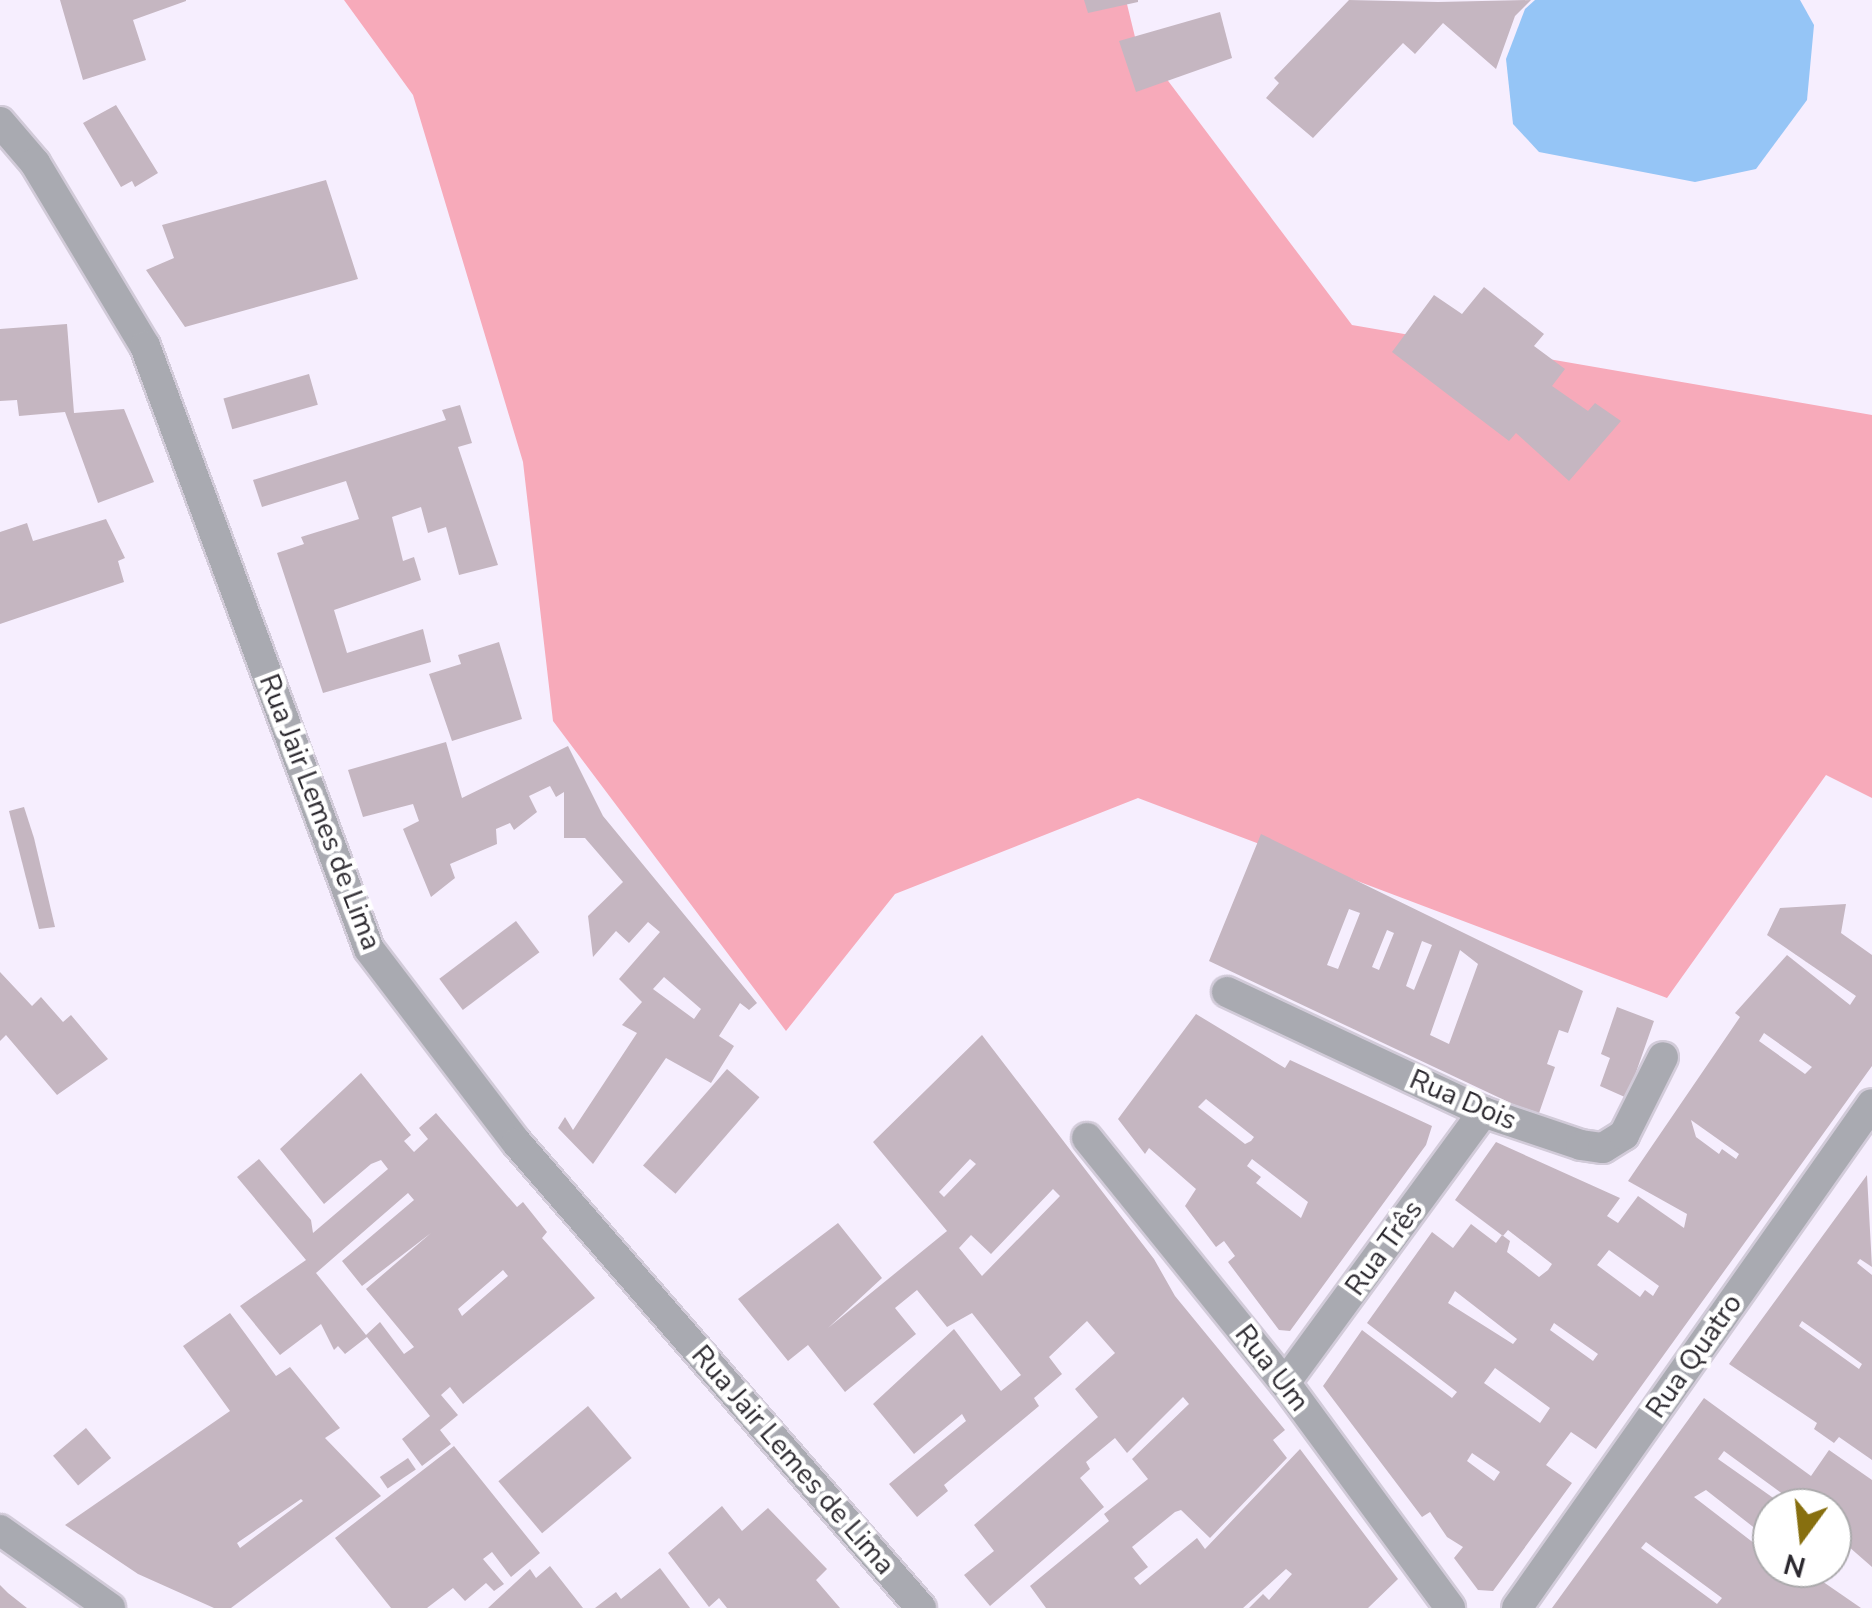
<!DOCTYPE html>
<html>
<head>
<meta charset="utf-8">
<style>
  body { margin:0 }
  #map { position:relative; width:1872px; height:1608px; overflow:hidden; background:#f6eefe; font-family:"Nunito Sans",sans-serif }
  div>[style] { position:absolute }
  .green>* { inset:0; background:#f7aaba }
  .water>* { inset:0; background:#95c5f6 }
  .building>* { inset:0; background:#c5b6c1; transform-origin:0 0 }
  .roads { filter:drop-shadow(2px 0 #d2cbd9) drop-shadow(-2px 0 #d2cbd9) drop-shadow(0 2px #d2cbd9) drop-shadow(0 -2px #d2cbd9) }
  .street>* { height:30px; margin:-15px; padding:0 15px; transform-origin:15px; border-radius:15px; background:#a9aab1 }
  span { translate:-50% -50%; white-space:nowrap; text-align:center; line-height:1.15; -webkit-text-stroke:9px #fff; paint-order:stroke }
  .street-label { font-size:28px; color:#2d2a30 }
  .north { position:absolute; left:1752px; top:1488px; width:100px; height:100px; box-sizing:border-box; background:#fff; border:2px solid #abaaac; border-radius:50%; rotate:195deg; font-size:28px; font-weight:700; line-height:40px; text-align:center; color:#2d2a30 }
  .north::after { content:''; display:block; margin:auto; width:35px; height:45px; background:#876f0f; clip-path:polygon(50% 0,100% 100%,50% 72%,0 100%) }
</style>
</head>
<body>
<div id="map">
  <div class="green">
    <div style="clip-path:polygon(344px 0,1126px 0,1135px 37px,1352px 325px,1872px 415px,1872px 798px,1826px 775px,1667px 998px,1138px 798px,895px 894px,786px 1031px,553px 721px,523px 462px,413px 95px)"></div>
  </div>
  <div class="water">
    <div style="clip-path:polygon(1535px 0,1800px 0,1814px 25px,1807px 100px,1756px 169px,1695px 182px,1539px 152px,1513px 124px,1506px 59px,1525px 9px)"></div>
  </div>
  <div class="building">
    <div style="clip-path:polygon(60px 0,186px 0,186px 1px,133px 20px,146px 60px,83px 80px)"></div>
    <div style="clip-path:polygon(1084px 0,1138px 0,1138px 2px,1088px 13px)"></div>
    <div style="clip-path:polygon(1349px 0,1438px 2px,1531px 0,1515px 16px,1496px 69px,1443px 23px,1415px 54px,1403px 43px,1313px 138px,1266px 98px,1279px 83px,1274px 78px)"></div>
    <div style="clip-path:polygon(1220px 12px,1232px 58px,1136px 92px,1119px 41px)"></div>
    <div style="clip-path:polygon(116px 105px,158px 173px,135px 187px,132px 181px,121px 187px,83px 123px)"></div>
    <div style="clip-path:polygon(326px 180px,358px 279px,185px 327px,146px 270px,174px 258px,162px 225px)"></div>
    <div style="clip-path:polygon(1484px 287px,1544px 334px,1534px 346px,1565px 369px,1552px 386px,1588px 411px,1595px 403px,1621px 421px,1569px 481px,1516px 433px,1509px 441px,1392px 352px,1434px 295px,1462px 314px)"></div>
    <div style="clip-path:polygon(67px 324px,74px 413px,124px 409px,154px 482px,98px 503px,65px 412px,19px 416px,17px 400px,0 401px,0 329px)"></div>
    <div style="left:309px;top:374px;width:32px;height:89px;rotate:74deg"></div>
    <div style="clip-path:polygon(460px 405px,472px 443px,458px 447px,498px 565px,459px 575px,446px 527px,428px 533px,421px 507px,392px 517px,403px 561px,414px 557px,421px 580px,334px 610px,347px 653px,423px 629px,431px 662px,323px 693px,277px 553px,304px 544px,301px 537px,359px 519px,346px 481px,262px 507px,253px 480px,446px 420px,442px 410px)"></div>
    <div style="clip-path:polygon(106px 519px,125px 558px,118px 561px,124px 582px,0 624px,0 532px,27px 523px,33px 541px)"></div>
    <div style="clip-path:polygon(499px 642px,522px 719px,452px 741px,429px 674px,461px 664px,458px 655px)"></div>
    <div style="clip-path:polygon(evenodd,446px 742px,462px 798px,568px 746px,603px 816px,757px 1003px,749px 1010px,740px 1003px,719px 1036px,734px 1046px,711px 1083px,666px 1058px,593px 1164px,558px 1128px,565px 1117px,573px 1130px,637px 1033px,622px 1025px,642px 1002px,619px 979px,660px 932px,648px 922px,629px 943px,616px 931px,593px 957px,588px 916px,623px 882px,585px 838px,564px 838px,564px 792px,556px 797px,550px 786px,529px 796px,537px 812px,514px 830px,510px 823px,496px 829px,497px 844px,450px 864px,455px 878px,431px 897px,403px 829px,419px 821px,413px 804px,363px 817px,348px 770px,446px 742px,664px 977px,701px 1009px,694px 1019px,653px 989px,664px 977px)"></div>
    <div style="clip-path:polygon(24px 807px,34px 838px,55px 927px,39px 929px,9px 811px)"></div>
    <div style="clip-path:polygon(evenodd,1261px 834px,1583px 991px,1568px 1033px,1559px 1030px,1547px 1064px,1555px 1067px,1538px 1116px,1209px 961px,1261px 834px,1349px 909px,1360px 913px,1338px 969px,1327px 965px,1349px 909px,1261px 834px,1387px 930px,1394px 933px,1379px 970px,1372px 967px,1387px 930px,1261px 834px,1422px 941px,1432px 945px,1414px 990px,1406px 986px,1422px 941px,1261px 834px,1460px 950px,1478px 964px,1449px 1044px,1430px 1035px,1460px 950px)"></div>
    <div style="clip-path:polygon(evenodd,1846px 904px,1841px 933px,1872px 955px,1872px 1066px,1596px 1449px,1571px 1432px,1546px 1465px,1572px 1483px,1493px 1591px,1478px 1590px,1454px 1558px,1463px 1547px,1447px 1537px,1430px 1512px,1422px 1517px,1323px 1386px,1362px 1330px,1452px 1398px,1457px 1392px,1367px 1323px,1432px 1232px,1453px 1248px,1471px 1224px,1496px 1243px,1502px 1235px,1510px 1241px,1507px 1252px,1539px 1277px,1548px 1270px,1552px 1264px,1508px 1230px,1503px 1236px,1455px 1200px,1496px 1142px,1620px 1198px,1607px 1216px,1618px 1223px,1638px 1196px,1684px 1228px,1687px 1214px,1628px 1181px,1740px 1017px,1735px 1013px,1787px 955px,1850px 1005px,1856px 996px,1767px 935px,1780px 908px,1846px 904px,1764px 1033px,1812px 1067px,1805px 1074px,1759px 1041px,1764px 1033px,1846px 904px,1691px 1120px,1739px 1154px,1736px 1159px,1722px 1149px,1719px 1154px,1696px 1137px,1691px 1120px,1846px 904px,1609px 1250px,1659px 1286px,1653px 1296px,1645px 1290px,1640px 1297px,1597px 1265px,1609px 1250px,1846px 904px,1455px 1291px,1517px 1339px,1513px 1344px,1448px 1303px,1455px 1291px,1846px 904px,1554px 1323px,1598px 1354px,1593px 1361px,1550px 1330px,1554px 1323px,1846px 904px,1495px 1368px,1550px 1408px,1540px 1423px,1484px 1383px,1495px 1368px,1846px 904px,1472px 1453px,1500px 1472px,1494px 1481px,1467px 1461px,1472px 1453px)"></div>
    <div style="left:516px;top:921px;width:39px;height:96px;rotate:53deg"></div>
    <div style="clip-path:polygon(0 972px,32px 1006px,41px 997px,63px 1022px,71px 1015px,108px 1059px,57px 1095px,6px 1035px,0 1041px)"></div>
    <div style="clip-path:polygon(1617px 1007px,1654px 1021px,1627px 1098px,1600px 1086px,1610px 1058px,1601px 1054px)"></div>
    <div style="clip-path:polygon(evenodd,1196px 1014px,1285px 1068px,1290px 1060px,1432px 1126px,1426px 1145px,1290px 1331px,1279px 1330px,1228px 1262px,1235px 1256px,1224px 1241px,1216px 1247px,1185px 1206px,1196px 1189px,1149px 1148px,1145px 1154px,1118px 1119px,1196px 1014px,1206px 1099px,1254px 1137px,1251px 1141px,1245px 1144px,1198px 1107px,1206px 1099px,1196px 1014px,1252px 1159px,1308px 1202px,1301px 1218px,1256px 1183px,1261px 1177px,1247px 1166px,1252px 1159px)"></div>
    <div style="clip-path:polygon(evenodd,982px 1035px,1154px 1259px,1175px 1296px,1285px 1430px,1273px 1440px,1287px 1458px,1210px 1538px,1181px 1510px,1175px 1512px,1132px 1547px,1148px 1567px,1134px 1578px,1140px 1585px,1197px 1538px,1205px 1549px,1300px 1449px,1398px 1579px,1368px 1608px,1249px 1608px,1263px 1594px,1269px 1600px,1292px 1574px,1286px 1569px,1243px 1608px,1046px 1608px,1030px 1586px,1109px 1521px,1104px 1514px,1148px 1479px,1132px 1459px,1189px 1404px,1183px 1397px,1127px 1453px,1115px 1438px,1086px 1462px,1090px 1469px,1080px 1478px,1104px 1507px,990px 1606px,964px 1575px,994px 1551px,974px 1525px,1098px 1417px,1075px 1389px,1115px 1353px,1087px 1321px,1049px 1357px,1062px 1374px,1034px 1398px,1039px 1406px,944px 1485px,948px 1491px,917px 1517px,889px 1484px,966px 1421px,962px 1414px,914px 1454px,873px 1404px,954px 1329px,1001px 1391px,1021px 1375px,972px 1313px,947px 1327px,917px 1290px,895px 1308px,916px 1334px,845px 1392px,808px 1345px,788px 1361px,738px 1299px,838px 1223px,882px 1278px,828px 1328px,947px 1231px,873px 1142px,982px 1035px,970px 1159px,976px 1164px,944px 1197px,939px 1192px,970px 1159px,982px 1035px,1053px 1189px,1060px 1196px,982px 1276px,959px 1248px,971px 1235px,991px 1254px,1053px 1189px)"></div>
    <div style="left:727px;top:1069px;width:43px;height:128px;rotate:41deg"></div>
    <div style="clip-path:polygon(evenodd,361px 1073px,411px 1135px,404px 1141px,414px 1152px,428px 1139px,419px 1128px,436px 1113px,517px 1207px,523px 1202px,547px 1232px,542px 1238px,595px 1298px,463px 1404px,450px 1387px,441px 1395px,458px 1415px,440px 1430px,451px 1444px,422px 1466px,402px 1439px,430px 1416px,367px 1337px,345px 1354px,338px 1346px,334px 1350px,321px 1324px,280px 1355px,240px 1306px,306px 1260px,237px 1177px,259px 1159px,311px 1220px,313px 1233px,388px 1169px,381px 1160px,371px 1164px,324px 1204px,280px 1149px,361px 1073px,408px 1193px,414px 1200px,342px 1261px,362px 1286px,431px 1233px,366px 1289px,414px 1347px,404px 1354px,380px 1322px,366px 1335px,316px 1273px,408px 1193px,361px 1073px,503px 1270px,508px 1276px,462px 1316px,458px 1309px,503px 1270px)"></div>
    <div style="clip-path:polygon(evenodd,1867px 1175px,1872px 1267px,1860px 1259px,1857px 1263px,1872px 1275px,1872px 1460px,1839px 1437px,1834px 1443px,1814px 1429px,1817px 1423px,1729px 1364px,1867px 1175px,1802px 1321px,1822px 1335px,1862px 1364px,1859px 1369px,1799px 1326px,1802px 1321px)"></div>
    <div style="clip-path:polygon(evenodd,230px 1313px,276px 1376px,290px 1367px,340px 1428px,325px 1438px,381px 1496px,231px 1608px,214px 1608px,138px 1574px,65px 1525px,230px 1411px,183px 1346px,230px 1313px,301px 1499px,303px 1501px,240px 1548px,237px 1543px,301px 1499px)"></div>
    <div style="clip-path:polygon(evenodd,1704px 1398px,1811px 1476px,1829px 1450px,1872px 1480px,1872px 1567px,1832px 1532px,1832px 1508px,1772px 1508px,1766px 1537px,1706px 1490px,1694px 1497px,1759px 1547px,1764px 1541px,1772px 1546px,1772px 1568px,1803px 1568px,1861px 1608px,1552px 1608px,1704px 1398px,1724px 1451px,1784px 1495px,1779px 1502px,1718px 1459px,1724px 1451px,1704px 1398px,1646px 1542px,1722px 1598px,1717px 1604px,1641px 1548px,1646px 1542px)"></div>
    <div style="left:588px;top:1406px;width:68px;height:117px;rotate:50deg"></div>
    <div style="left:86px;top:1428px;width:39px;height:43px;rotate:50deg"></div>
    <div style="clip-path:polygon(454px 1446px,540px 1553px,511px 1577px,492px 1552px,483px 1559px,504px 1584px,494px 1591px,486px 1583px,465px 1601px,453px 1588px,427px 1608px,391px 1608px,335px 1538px)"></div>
    <div style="left:408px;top:1458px;width:14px;height:34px;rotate:56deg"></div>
    <div style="clip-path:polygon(722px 1506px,742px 1531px,768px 1508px,827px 1569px,816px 1580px,840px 1608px,727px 1608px,719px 1598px,709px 1607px,668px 1553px)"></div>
    <div style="clip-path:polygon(550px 1566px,583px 1608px,488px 1608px,530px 1569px,536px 1578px)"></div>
    <div style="clip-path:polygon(660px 1568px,690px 1608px,595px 1608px,616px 1592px,621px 1599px)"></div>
    <div style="clip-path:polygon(0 1585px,8px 1593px,27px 1608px,0 1608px)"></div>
  </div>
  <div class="roads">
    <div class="street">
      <div style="left:0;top:122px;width:54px;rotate:49.5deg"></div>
      <div style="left:35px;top:163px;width:214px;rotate:59deg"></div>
      <div style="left:145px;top:346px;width:643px;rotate:69.62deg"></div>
      <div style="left:369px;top:949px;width:244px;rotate:52.7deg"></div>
      <div style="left:517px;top:1143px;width:616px;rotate:49.02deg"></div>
      <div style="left:1227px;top:992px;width:283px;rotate:25.1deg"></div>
      <div style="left:1483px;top:1112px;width:103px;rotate:18.6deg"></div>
      <div style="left:1581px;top:1145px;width:22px;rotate:8deg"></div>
      <div style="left:1603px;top:1148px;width:25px;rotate:-32deg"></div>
      <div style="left:1624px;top:1135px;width:87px;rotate:-63.4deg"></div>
      <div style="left:1087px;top:1138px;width:315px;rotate:51.1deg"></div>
      <div style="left:1285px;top:1383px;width:279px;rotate:53.7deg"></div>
      <div style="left:1285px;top:1383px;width:336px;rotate:-53.8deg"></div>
      <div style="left:0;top:1530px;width:135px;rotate:35.3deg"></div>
      <div style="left:1517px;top:1608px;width:616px;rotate:-54.84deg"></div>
    </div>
  </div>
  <div class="street-label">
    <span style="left:320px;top:812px;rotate:69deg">Rua Jair Lemes de Lima</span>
    <span style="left:1463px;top:1100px;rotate:23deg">Rua Dois</span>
    <span style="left:1384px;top:1248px;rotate:-54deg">Rua Três</span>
    <span style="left:1694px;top:1356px;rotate:-55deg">Rua Quatro</span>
    <span style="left:1272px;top:1368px;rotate:52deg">Rua Um</span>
    <span style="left:793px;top:1460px;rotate:49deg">Rua Jair Lemes de Lima</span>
  </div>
  <div class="north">N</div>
</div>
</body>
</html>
